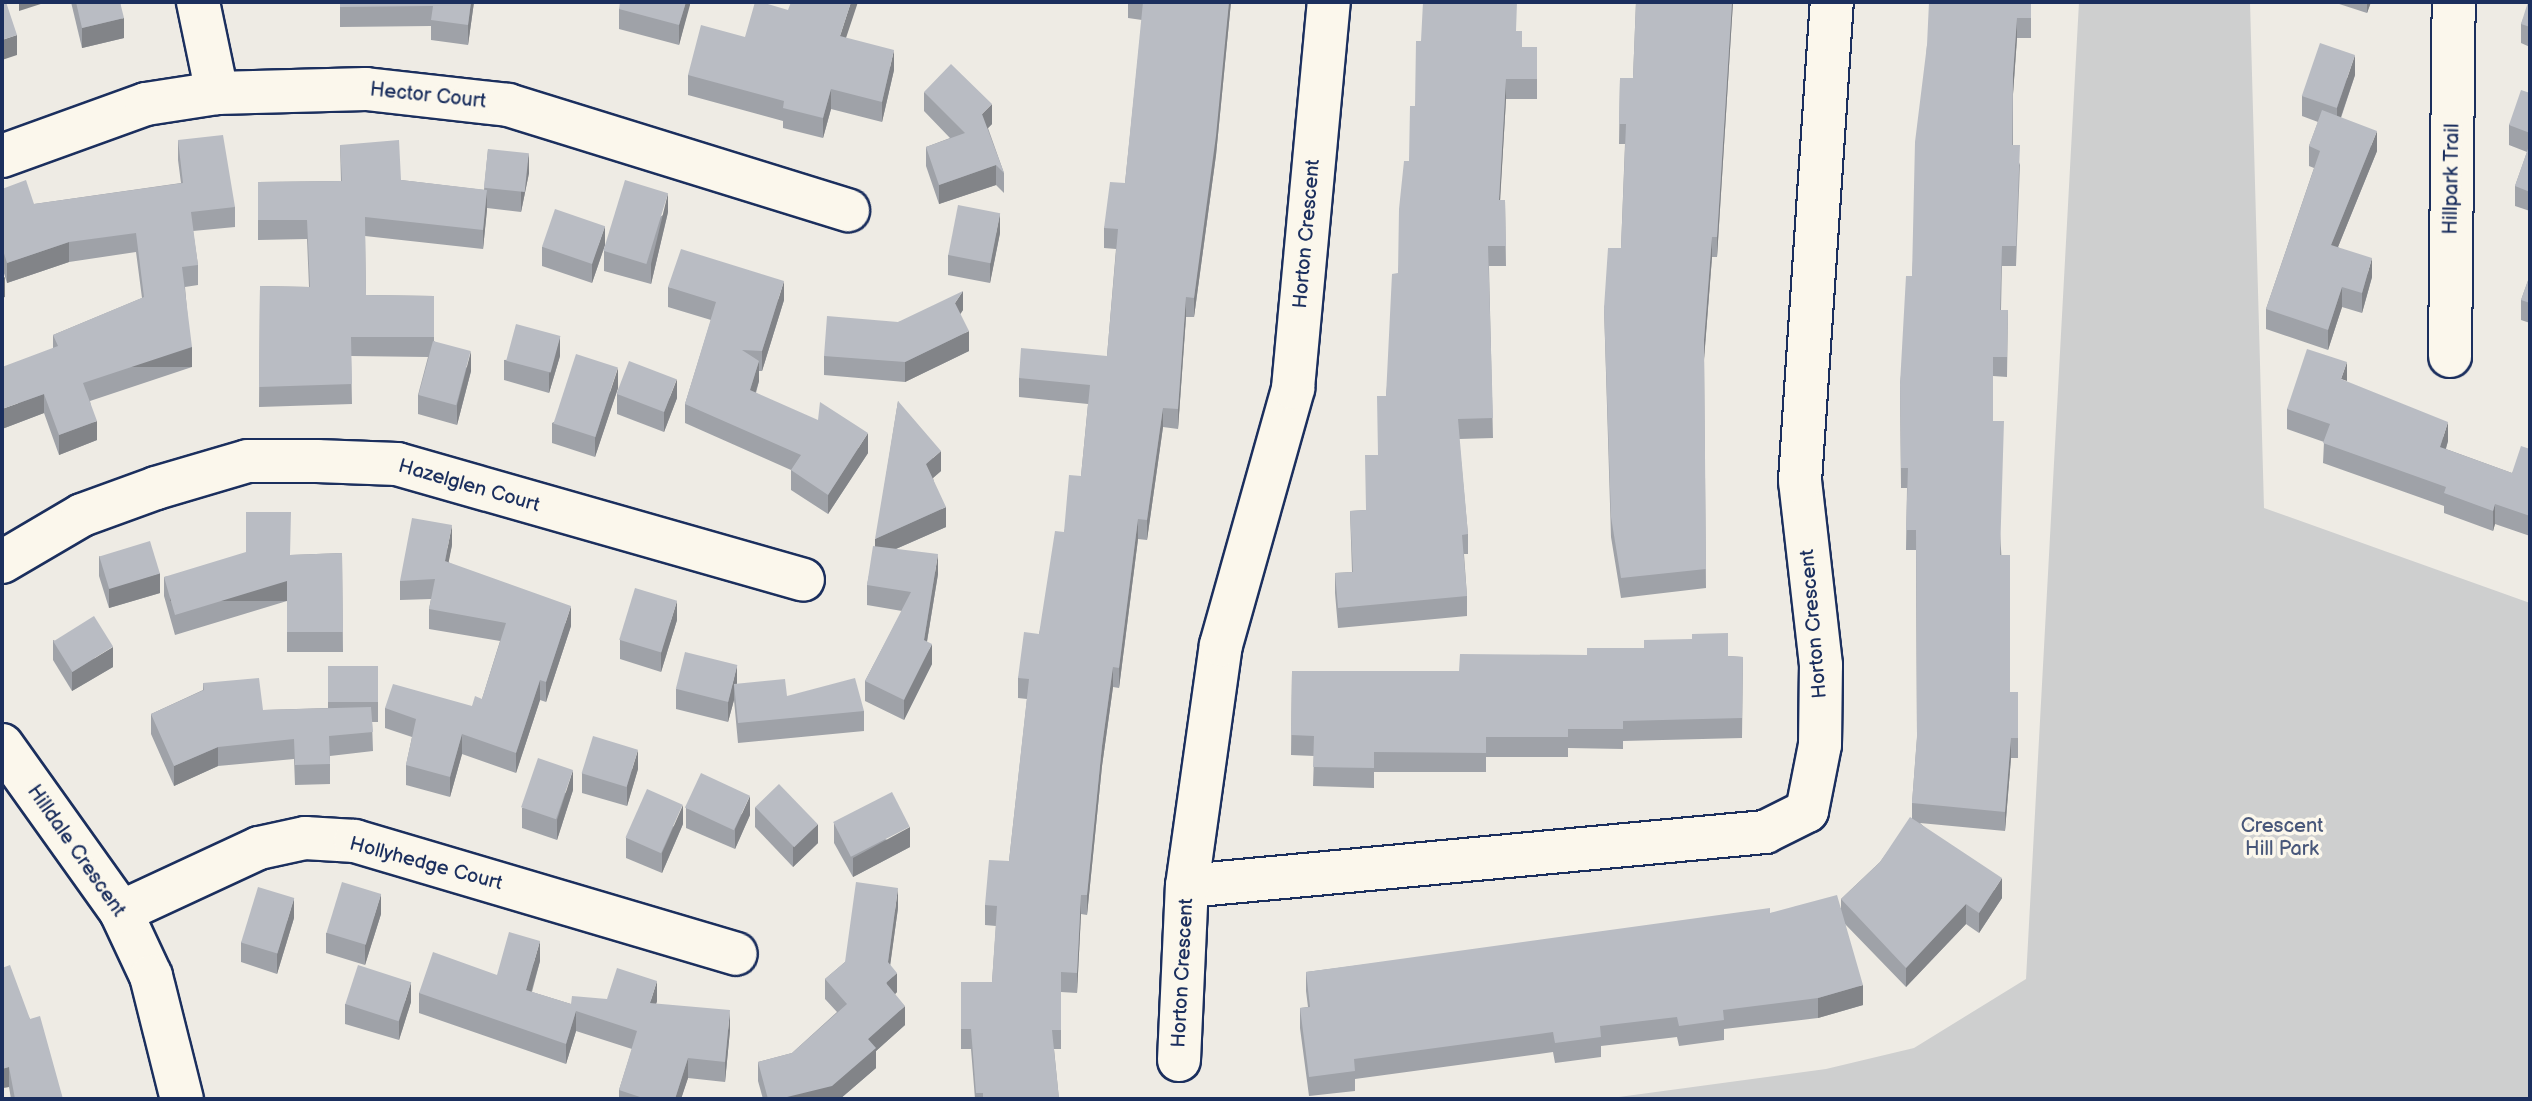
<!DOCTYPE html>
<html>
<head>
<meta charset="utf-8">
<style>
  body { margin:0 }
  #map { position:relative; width:2532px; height:1101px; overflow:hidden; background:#eeebe4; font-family:"Balsamiq Sans",sans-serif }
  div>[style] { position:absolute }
  .green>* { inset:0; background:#cecfcf }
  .roads { filter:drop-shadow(2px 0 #1b2f5e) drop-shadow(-2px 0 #1b2f5e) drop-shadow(0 2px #1b2f5e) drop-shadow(0 -2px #1b2f5e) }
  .minor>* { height:42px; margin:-21px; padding:0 21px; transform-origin:21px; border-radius:21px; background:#fbf7ec }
  .wall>* { inset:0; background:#9fa2a8 }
  .shaded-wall>* { inset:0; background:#828488; transform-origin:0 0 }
  .building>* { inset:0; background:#b9bcc3; transform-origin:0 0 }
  span { translate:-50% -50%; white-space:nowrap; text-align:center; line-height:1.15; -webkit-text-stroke:7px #fbf7ec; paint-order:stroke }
  .street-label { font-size:20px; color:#1b2f5e }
  .park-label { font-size:20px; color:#48577a }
  .frame { position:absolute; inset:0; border:4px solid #1b2f5e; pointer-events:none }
</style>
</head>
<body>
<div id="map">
  <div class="green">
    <div style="clip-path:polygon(2079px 2px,2250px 2px,2264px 508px,2530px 603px,2530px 1099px,1604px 1099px,1826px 1069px,1914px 1048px,2026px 979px)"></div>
  </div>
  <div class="roads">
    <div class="minor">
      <div style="left:198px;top:2px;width:93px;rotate:78.2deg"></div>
      <div style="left:2px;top:156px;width:153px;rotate:-19.9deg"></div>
      <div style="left:146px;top:104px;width:72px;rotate:-8.8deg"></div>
      <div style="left:217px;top:93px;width:149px;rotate:-1.5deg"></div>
      <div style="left:366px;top:89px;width:143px;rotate:6.4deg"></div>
      <div style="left:508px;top:105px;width:356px;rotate:17.2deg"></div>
      <div style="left:2450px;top:356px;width:354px;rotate:-89.4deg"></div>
      <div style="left:2px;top:562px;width:93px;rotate:-30.4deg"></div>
      <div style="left:82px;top:515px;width:79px;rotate:-20deg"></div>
      <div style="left:156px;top:488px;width:96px;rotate:-16.4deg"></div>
      <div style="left:248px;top:461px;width:69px"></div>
      <div style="left:317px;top:461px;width:80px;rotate:2.1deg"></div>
      <div style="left:397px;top:464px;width:422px;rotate:15.9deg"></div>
      <div style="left:2px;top:745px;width:205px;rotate:54.5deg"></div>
      <div style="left:121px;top:912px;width:71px;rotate:64.9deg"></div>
      <div style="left:151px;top:976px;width:127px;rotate:75.9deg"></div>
      <div style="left:1187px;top:886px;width:581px;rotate:-5.34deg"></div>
      <div style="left:1765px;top:832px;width:47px;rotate:-26.6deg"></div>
      <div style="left:1807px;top:811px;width:67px;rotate:-78.9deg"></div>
      <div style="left:1820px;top:745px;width:80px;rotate:-89.3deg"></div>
      <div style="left:1821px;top:665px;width:185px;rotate:-96.5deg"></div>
      <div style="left:1800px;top:481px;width:480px;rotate:-86.2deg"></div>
      <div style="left:121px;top:912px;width:152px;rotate:-24.9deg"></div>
      <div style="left:259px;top:848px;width:47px;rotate:-12.3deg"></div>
      <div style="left:305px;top:838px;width:50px;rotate:3.4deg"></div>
      <div style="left:355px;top:841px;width:397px;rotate:16.5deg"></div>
      <div style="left:1179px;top:1060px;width:174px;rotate:-87.4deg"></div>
      <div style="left:1187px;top:886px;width:243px;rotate:-82deg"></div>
      <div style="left:1221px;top:645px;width:267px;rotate:-74.3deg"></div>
      <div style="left:1293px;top:388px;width:388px;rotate:-84.7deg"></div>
    </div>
  </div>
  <div class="wall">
    <div style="clip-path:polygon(71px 2px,120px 2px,124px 38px,82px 48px)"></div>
    <div style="clip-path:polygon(340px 2px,474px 2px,468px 45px,431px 40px,431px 26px,340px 27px)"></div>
    <div style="clip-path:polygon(690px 2px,679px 45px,619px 29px,619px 9px)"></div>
    <div style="clip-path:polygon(1128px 2px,1231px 2px,1216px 155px,1194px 317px,1186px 317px,1178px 429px,1163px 427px,1147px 540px,1138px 539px,1119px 688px,1113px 687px,1102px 766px,1087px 915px,1081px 914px,1077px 993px,1061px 992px,1061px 1049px,1054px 1049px,1059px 1099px,975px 1099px,971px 1049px,961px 1049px,961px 982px,992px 982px,996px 926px,985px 925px,985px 905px,1009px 861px,1027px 699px,1018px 698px,1018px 678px,1039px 634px,1064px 532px,1081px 476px,1088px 404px,1019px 397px,1019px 378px,1107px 356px,1116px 249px,1104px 248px,1104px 228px,1125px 183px,1142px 20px,1128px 18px)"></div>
    <div style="clip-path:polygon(1636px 2px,1733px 2px,1717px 257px,1712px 257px,1704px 358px,1706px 588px,1621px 598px,1611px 537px,1604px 308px,1621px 248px,1625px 144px,1619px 144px,1620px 78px,1633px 78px)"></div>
    <div style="clip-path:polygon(2031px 2px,2031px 38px,2017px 38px,2013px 94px,2013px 145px,2020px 165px,2016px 266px,2002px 266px,2001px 310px,2008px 310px,2007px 377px,1993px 376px,1993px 421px,2010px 692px,2018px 692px,2018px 758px,2011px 758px,2005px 831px,1920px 823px,2002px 898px,1979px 933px,1966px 924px,1906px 987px,1845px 924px,1863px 1005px,1818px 1018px,1724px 1029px,1724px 1040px,1679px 1046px,1677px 1037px,1601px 1046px,1601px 1057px,1555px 1063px,1553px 1052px,1355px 1079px,1355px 1091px,1309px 1096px,1300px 1028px,1300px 1008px,1308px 1007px,1306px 991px,1306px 972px,1770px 913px,1841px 908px,1841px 899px,1880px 862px,1912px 818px,1912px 803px,1917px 738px,1916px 550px,1906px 550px,1907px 488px,1901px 488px,1900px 384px,1912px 276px,1927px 45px)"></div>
    <div style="clip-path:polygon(2333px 2px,2371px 2px,2367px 13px)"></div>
    <div style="clip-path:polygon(2530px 2px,2530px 47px,2521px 43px,2521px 24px)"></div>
    <div style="clip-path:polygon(788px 10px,846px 38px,894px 70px,882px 122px,831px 109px,823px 138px,783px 128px,783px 121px,688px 95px,688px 75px)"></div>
    <div style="clip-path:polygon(1516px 31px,1522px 47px,1537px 47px,1537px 99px,1506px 99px,1500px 200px,1505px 200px,1506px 266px,1489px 266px,1493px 438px,1459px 439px,1468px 534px,1468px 554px,1464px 554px,1467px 596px,1467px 616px,1338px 628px,1335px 593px,1335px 573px,1352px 572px,1350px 511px,1366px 510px,1378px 455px,1386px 396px,1415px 106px)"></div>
    <div style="clip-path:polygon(2355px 75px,2341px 118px,2377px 151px,2338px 247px,2372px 277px,2362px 313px,2342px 307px,2328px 350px,2266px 329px,2266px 309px,2314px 168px,2309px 166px,2309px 146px,2318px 122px,2302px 116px,2302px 96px)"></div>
    <div style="clip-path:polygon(924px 92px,992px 124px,988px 128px,1004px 173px,1004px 193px,996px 185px,939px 204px,926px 166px,926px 147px,950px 138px,924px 111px)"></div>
    <div style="clip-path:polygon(2530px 93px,2530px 211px,2515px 206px,2515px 186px,2527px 152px,2509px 145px,2509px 125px)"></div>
    <div style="clip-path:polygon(178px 140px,235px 207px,235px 227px,193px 231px,198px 265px,198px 285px,185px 287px,192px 367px,90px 401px,97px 440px,59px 455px,44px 413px,2px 429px,53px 348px,53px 335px,142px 298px,136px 252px,69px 262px,7px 283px,2px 267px,2px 189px,34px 204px,181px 183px,178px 160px)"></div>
    <div style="clip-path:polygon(340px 145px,401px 180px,484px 190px,488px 149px,529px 173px,521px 212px,487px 208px,483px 249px,365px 236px,366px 295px,434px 296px,434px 341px,471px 371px,457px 425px,418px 414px,418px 395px,428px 357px,351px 356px,352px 404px,259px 407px,260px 286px,309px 287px,307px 239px,258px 240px,258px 182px,341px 181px)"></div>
    <div style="clip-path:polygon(668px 212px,651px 284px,604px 271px,604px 251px)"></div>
    <div style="clip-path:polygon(1000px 233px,990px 283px,948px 275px,948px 255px)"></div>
    <div style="clip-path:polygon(605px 245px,592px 283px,542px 266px,542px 247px)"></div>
    <div style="clip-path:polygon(2530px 275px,2530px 323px,2521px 320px,2521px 300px)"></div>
    <div style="clip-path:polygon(668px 287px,784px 300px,762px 371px,759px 371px,759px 381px,756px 393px,868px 453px,828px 514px,791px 490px,791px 470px,685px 423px,685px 404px,711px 320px,668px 307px)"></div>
    <div style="clip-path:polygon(963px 310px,960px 314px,969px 351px,905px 382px,824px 375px,824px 356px,898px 322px)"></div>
    <div style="clip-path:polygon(560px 356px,549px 393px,504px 380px,504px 360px)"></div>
    <div style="clip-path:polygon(2347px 382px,2448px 441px,2446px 449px,2512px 473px,2530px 449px,2530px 536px,2495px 524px,2493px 531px,2444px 513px,2444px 506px,2323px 463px,2324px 442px,2287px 429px,2287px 409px)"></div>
    <div style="clip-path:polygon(618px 388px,595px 457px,552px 443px,552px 423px)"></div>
    <div style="clip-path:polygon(617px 394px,677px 398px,664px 432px,617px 414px)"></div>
    <div style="clip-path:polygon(898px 401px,941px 471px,933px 478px,946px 527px,896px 549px,938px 574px,927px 642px,932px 664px,904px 720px,865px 701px,865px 681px,902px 611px,867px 605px,867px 585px,875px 546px)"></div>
    <div style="clip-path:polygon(452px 545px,448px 562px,571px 626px,546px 702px,540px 700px,516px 773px,462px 754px,450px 797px,406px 785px,406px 765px,412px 737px,385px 728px,385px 708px,472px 706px,482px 699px,500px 641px,429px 629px,429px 609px,431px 599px,400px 600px,400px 581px)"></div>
    <div style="clip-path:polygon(342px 553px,343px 652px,287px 652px,287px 601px,175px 635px,164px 596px,164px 577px,290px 555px)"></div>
    <div style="clip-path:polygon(99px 556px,160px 593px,109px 608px,99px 576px)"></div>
    <div style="clip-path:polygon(677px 620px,661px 672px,620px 659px,620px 640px)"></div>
    <div style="clip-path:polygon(53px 640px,113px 667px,72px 691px,53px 660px)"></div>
    <div style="clip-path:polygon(1728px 656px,1743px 657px,1742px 738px,1623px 741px,1623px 749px,1568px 748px,1568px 757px,1486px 757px,1486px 772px,1374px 772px,1374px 788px,1313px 786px,1314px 756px,1291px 755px,1292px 671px,1459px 671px)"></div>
    <div style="clip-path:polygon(328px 666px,378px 666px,378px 722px,372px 722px,373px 751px,330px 756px,330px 784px,295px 785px,294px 759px,218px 766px,174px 786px,151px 734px,151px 714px,203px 690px,203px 683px,263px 710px,328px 708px)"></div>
    <div style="clip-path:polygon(737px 684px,787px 696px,864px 711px,864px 731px,738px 743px,734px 700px,728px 722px,676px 709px,676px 689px)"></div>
    <div style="clip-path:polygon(638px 769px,627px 806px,582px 793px,582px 773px)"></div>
    <div style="clip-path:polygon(573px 790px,557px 840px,522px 828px,522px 808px)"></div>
    <div style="clip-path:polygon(755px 807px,818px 843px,793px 867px,755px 827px)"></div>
    <div style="clip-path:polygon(686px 808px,750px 815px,735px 849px,686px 828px)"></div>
    <div style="clip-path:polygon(834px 823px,910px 847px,853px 877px,834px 843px)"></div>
    <div style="clip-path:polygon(683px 824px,662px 873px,626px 858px,626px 838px)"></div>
    <div style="clip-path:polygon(898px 908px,890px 965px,897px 992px,895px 994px,905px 1025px,876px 1051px,876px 1068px,840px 1099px,763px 1099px,758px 1081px,758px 1062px,792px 1053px,837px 1012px,825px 999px,825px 979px,845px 962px)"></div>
    <div style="clip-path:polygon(381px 914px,365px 965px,326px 953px,326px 933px)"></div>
    <div style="clip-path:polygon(294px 918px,277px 974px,241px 962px,241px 942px)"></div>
    <div style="clip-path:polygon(540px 961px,532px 992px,571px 1004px,607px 999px,657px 1001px,656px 1004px,730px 1030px,725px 1082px,688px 1078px,681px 1099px,619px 1099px,619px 1090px,632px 1049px,576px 1031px,566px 1064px,419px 1013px,419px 993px,497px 975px)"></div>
    <div style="clip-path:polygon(2px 968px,30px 1019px,63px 1099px,11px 1099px,9px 1087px,2px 1088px)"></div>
    <div style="clip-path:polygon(411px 1002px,399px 1040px,345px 1024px,345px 1004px)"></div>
  </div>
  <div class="shaded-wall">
    <div style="clip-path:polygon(19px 2px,47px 2px,19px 11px)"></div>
    <div style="clip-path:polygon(471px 2px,474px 2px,468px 45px,468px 25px)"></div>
    <div style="clip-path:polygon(686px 2px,690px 2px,690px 5px,679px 45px,679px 25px)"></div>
    <div style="clip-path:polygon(851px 2px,858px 2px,840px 56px,840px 36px)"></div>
    <div style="clip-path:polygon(1229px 2px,1231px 2px,1216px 155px,1194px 317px,1194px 298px)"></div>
    <div style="clip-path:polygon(1732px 2px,1733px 2px,1717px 257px,1717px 237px)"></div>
    <div style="clip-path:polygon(2367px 2px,2371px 2px,2367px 13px)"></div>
    <div style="clip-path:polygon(124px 18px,124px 38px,82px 48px,82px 28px)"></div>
    <div style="clip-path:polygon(2017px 18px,2017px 38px,2013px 94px,2013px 74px)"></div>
    <div style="clip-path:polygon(17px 35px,17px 55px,2px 60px,2px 40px)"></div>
    <div style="clip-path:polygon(894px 50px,894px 70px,882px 122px,882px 102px)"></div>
    <div style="clip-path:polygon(2355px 55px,2355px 75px,2337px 128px,2337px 108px)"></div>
    <div style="clip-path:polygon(1506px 79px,1506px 99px,1499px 219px,1499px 200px)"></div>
    <div style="clip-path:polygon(831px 89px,831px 109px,823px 138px,823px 118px)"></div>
    <div style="clip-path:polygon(992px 104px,992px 124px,982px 134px,982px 114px)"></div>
    <div style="clip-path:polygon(2377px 131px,2377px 151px,2331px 264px,2331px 245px)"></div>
    <div style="clip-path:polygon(529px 153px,529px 173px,521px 212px,521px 192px)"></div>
    <div style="clip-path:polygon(996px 165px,996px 185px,939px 204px,939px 185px)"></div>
    <div style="clip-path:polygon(487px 190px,487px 210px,483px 249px,483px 230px)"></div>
    <div style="clip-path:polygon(668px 193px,668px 212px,651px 284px,651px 264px)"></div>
    <div style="clip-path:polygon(1000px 213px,1000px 233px,990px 283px,990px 264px)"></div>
    <div style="clip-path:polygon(605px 226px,605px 245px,592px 283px,592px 263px)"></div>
    <div style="clip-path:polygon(1712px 237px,1712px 257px,1704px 360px,1704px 340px)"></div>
    <div style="clip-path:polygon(69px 242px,69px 262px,7px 283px,7px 263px)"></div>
    <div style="clip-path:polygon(2372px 258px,2372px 277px,2362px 313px,2362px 293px)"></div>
    <div style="clip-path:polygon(5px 277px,5px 297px,2px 298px,2px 279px)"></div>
    <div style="clip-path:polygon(784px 281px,784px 300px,762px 371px,762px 351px)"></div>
    <div style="clip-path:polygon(2342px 287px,2342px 307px,2328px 350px,2328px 330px)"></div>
    <div style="clip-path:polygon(963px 291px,963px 310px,955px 322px,955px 303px)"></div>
    <div style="clip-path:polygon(1186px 297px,1186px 317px,1178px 429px,1178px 409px)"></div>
    <div style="clip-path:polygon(969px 331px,969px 351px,905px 382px,905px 362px)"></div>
    <div style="clip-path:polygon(560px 336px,560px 356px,549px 393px,549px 374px)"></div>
    <div style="left:192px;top:347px;width:20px;height:115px;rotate:90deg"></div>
    <div style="clip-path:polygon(471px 351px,471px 371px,457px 425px,457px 405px)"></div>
    <div style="clip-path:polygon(759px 361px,759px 381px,750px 410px,750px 390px)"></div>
    <div style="clip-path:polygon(2347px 362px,2347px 381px,2341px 379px)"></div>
    <div style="clip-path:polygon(618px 368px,618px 388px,595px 457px,595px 438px)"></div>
    <div style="clip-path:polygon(677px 379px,677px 398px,664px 432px,664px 412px)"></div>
    <div style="clip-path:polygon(44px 394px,44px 413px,2px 429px,2px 409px)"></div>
    <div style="clip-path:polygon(1163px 408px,1163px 427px,1147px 540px,1147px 520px)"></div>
    <div style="clip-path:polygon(97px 421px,97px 440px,59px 455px,59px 435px)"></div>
    <div style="clip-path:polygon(2448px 422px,2448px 441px,2440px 467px,2440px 447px)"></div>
    <div style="clip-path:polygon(868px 433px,868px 453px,828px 514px,828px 495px)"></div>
    <div style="clip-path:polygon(941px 451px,941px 471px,926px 484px,926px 464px)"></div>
    <div style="clip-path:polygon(2495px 504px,2495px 524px,2493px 531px,2493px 511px)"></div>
    <div style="clip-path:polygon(946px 507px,946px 527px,875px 558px,875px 539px)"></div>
    <div style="clip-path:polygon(1138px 519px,1138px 539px,1119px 688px,1119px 668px)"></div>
    <div style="clip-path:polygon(452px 525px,452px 545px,445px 581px,445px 561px)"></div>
    <div style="clip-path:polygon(938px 554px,938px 574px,924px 659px,932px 644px,932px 664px,904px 720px,904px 700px,924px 640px)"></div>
    <div style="clip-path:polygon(160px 573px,160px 593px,109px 608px,109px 588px)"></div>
    <div style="left:287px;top:581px;width:20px;height:117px;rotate:90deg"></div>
    <div style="clip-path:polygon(677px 601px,677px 620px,661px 672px,661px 652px)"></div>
    <div style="clip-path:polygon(571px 606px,571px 626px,546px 702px,546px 682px)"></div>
    <div style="clip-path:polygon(113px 647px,113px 667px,72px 691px,72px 672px)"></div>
    <div style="clip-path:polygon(737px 665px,737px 684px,734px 684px,734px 700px,728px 722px,728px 702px)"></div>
    <div style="clip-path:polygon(1113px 667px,1113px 687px,1102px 766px,1087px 915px,1087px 895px,1102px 746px)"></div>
    <div style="clip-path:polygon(540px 680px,540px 700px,516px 773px,516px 753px)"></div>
    <div style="clip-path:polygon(462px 734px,462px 754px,450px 797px,450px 777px)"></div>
    <div style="clip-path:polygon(2011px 738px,2011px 758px,2005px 831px,2005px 812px)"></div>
    <div style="clip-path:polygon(218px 747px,218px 766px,174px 786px,174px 766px)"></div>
    <div style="clip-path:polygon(638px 750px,638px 769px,627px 806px,627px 786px)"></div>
    <div style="clip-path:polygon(573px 770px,573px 790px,557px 840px,557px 820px)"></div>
    <div style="clip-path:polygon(750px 796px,750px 815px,735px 849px,735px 829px)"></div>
    <div style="clip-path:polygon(683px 805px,683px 824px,662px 873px,662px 853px)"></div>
    <div style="clip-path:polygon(818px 824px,818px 843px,793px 867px,793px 847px)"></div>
    <div style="clip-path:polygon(910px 827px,910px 847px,853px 877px,853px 858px)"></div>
    <div style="clip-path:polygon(2002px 878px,2002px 898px,1979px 933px,1979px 913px)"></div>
    <div style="clip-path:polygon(898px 888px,898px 908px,888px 981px,897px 973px,897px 992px,886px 1003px,888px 962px)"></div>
    <div style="clip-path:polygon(381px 894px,381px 914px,365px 965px,365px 945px)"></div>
    <div style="clip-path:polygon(1081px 895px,1081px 914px,1077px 993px,1077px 973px)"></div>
    <div style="clip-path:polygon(294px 898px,294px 918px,277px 974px,277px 954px)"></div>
    <div style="clip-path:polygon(1966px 904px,1966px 924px,1906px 987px,1906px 968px)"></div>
    <div style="clip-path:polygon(540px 941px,540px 961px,526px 1010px,526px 990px)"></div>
    <div style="clip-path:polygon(657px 981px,657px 1001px,650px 1023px,650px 1003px)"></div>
    <div style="clip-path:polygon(411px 982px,411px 1002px,399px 1040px,399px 1021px)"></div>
    <div style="clip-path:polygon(1863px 985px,1863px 1005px,1818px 1018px,1818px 998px)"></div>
    <div style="clip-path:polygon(905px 1006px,905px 1025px,876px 1051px,876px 1068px,840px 1099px,779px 1099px,868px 1039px)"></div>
    <div style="clip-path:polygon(730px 1010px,730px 1030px,725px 1082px,725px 1062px)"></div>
    <div style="clip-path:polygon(576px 1011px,576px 1031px,566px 1064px,566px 1044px)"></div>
    <div style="clip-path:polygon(688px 1058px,688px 1078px,681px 1099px,675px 1099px)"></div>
    <div style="clip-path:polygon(9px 1067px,9px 1087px,2px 1088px,2px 1069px)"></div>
  </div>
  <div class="building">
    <div style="clip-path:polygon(2px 2px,6px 2px,17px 35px,2px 40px)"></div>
    <div style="clip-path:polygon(76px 2px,120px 2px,124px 18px,82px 28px)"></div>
    <div style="clip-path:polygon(340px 2px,471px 2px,468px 25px,431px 20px,433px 6px,340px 7px)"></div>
    <div style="clip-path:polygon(620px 2px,686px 2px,679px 25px,619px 9px)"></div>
    <div style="clip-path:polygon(755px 2px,761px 2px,788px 10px,791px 2px,851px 2px,840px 36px,894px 50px,882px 102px,831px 89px,823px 118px,783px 108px,784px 101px,688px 75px,701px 25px,745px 37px)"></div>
    <div style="clip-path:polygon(1143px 2px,1229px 2px,1216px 136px,1194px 298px,1186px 297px,1178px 409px,1163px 408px,1147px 520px,1138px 519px,1119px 668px,1113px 667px,1102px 746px,1087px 895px,1081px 895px,1077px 973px,1061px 972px,1061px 1030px,1052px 1030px,1059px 1099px,983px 1099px,983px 1093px,976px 1093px,971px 1029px,961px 1029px,961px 982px,992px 982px,997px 906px,985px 905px,989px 860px,1009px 861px,1029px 679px,1018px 678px,1024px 632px,1039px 634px,1055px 531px,1064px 532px,1069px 475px,1081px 476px,1090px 385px,1019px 378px,1021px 348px,1107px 356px,1118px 229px,1104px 228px,1110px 182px,1125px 183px)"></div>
    <div style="clip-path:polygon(1423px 2px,1517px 2px,1516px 31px,1522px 31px,1522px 47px,1537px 47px,1537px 79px,1506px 79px,1499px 200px,1505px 200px,1506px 246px,1488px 246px,1493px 418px,1458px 419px,1468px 534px,1462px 535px,1467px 596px,1338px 608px,1335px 573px,1353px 572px,1350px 511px,1366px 510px,1365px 455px,1378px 455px,1377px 396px,1386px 396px,1392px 274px,1398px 273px,1399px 209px,1404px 161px,1409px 161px,1410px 106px,1415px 106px,1416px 41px,1421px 41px)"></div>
    <div style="clip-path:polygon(1636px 2px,1732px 2px,1717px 237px,1712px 237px,1704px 340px,1706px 569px,1621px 578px,1611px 517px,1604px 308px,1608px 248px,1621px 248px,1626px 124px,1619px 124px,1620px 78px,1633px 78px)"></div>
    <div style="clip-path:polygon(1929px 2px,2031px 2px,2031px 18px,2017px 18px,2013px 74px,2012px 145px,2020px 145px,2016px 246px,2002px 246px,2000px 310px,2008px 310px,2007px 357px,1993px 357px,1993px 421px,2004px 421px,2000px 555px,2010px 555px,2010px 692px,2018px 692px,2018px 738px,2011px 738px,2005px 812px,1912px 803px,1917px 736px,1916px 530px,1906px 530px,1908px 468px,1901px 468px,1900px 384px,1906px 276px,1912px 276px,1915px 142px,1927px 45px)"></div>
    <div style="clip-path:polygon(2528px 2px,2530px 2px,2530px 27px,2521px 24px)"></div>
    <div style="left:2320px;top:43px;width:37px;height:56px;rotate:19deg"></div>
    <div style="clip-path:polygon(951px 64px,992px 104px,982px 114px,1004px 173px,996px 165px,939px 185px,926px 147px,965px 133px,924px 92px)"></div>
    <div style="clip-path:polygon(2521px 90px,2530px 93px,2530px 133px,2509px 125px)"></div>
    <div style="clip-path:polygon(2322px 110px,2377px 131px,2331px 245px,2372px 258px,2362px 293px,2342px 287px,2328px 330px,2266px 309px,2320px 151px,2309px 146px)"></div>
    <div style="clip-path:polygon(223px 135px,235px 207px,191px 212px,198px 265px,182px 267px,192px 347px,83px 383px,97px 421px,59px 435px,44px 394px,2px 409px,2px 367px,58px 346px,53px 335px,144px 297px,136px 233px,69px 242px,7px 263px,2px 247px,2px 189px,26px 180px,34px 204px,183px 183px,178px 140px)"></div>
    <div style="clip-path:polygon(399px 140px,401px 180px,487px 190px,483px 230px,365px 217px,366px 295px,434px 296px,434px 337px,351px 337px,352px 384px,259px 387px,260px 286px,310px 287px,307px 220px,258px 220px,258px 182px,342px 181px,340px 145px)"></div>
    <div style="clip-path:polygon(2530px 143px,2530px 192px,2515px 186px)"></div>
    <div style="left:488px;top:149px;width:41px;height:39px;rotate:6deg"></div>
    <div style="left:625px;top:180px;width:45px;height:74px;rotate:17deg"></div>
    <div style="left:958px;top:205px;width:43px;height:51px;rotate:11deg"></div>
    <div style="left:555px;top:209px;width:53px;height:40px;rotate:19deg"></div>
    <div style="clip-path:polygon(681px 249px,784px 281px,762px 351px,742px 350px,759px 361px,750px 390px,818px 420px,820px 402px,868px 433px,828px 495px,791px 470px,801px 455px,685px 404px,716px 302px,668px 287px)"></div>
    <div style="clip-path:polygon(2530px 275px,2530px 303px,2521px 300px)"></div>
    <div style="clip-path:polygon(963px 291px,955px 303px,969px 331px,905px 362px,824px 356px,827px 316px,898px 322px)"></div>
    <div style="left:516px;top:324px;width:46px;height:38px;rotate:15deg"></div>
    <div style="left:433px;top:341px;width:39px;height:56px;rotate:15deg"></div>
    <div style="clip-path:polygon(2307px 349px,2347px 362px,2341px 379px,2448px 422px,2440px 447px,2512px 473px,2521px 446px,2530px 449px,2530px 516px,2495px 504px,2493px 511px,2444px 493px,2446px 487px,2323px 443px,2330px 424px,2287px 409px)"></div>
    <div style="left:576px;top:354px;width:44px;height:73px;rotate:18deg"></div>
    <div style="left:629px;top:361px;width:51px;height:35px;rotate:21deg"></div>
    <div style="clip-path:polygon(898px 401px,941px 451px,926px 464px,946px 507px,875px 539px)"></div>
    <div style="clip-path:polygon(246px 512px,291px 512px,290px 555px,342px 553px,343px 632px,287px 632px,287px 581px,175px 615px,164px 577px,246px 552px)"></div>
    <div style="clip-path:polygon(412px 518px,452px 525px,445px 561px,571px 606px,546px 682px,540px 680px,516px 753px,462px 734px,450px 777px,406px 765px,416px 719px,385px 708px,393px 684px,472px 706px,475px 696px,482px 699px,506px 623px,429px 609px,435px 579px,400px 581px)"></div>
    <div style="left:150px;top:541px;width:34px;height:53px;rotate:73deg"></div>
    <div style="clip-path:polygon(873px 546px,938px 554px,924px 640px,932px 644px,904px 700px,865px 681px,911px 592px,867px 585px)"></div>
    <div style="left:635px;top:588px;width:44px;height:54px;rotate:17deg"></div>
    <div style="left:94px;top:616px;width:36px;height:48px;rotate:58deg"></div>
    <div style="clip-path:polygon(1728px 633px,1728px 656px,1743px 657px,1742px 718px,1623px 721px,1623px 729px,1568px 729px,1568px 737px,1486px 737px,1486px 753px,1374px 752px,1374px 768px,1313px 767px,1314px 736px,1291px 735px,1292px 671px,1459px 671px,1460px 654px,1587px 655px,1587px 648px,1644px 648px,1644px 640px,1692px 639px,1692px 634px)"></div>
    <div style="left:685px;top:652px;width:54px;height:38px;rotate:14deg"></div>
    <div style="left:328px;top:666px;width:50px;height:36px"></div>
    <div style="clip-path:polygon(259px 678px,263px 710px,371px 707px,373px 732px,329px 736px,330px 764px,295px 765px,294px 739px,218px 747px,174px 766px,151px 714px,204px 690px,203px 683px)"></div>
    <div style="clip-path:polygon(855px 678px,864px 711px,738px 723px,734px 684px,785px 679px,787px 696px)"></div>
    <div style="left:593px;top:736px;width:47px;height:39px;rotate:17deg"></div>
    <div style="left:538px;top:758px;width:37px;height:52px;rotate:19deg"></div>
    <div style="left:701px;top:773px;width:54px;height:38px;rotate:25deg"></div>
    <div style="left:779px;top:784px;width:56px;height:33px;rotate:46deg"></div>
    <div style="left:647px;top:789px;width:39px;height:53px;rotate:24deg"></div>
    <div style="left:892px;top:792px;width:39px;height:66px;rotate:63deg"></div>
    <div style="clip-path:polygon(1910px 817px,2002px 878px,1979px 913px,1966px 904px,1906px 968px,1841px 899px,1880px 862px)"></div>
    <div style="left:342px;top:882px;width:41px;height:53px;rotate:17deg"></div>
    <div style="clip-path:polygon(856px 882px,898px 888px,888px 962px,897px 973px,886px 983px,905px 1006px,868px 1039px,876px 1048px,832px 1086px,779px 1099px,768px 1099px,758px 1062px,792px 1053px,847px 1004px,825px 979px,845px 962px)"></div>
    <div style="left:258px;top:887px;width:38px;height:58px;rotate:17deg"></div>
    <div style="clip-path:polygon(1837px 895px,1863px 985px,1818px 998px,1723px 1010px,1724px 1020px,1679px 1026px,1677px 1017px,1600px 1026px,1601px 1037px,1555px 1043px,1553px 1032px,1354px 1059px,1355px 1071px,1309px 1077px,1300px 1008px,1310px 1007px,1306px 972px,1770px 908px,1770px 913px)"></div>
    <div style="clip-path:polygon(509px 932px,540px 941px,526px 990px,571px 1004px,572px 996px,607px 999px,617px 968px,657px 981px,650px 1003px,730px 1010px,725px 1062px,688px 1058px,675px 1099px,646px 1099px,619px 1090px,637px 1031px,576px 1011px,566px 1044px,419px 993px,433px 952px,497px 975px)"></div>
    <div style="clip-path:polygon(10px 965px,30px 1019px,40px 1016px,63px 1099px,15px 1099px,9px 1067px,2px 1069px,2px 968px)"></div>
    <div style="left:358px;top:965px;width:56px;height:41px;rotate:18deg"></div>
  </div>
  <div class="street-label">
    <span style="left:428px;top:96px;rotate:6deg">Hector Court</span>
    <span style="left:2452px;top:179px;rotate:-89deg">Hillpark Trail</span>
    <span style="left:1307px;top:234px;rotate:-85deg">Horton Crescent</span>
    <span style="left:469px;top:486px;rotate:16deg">Hazelglen Court</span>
    <span style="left:1814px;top:624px;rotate:-95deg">Horton Crescent</span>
    <span style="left:76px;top:851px;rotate:55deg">Hilldale Crescent</span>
    <span style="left:426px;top:864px;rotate:15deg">Hollyhedge Court</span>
    <span style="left:1183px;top:973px;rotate:-87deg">Horton Crescent</span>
  </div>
  <div class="park-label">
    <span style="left:2282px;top:838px">Crescent<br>Hill Park</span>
  </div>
  <div class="frame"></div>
</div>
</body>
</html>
